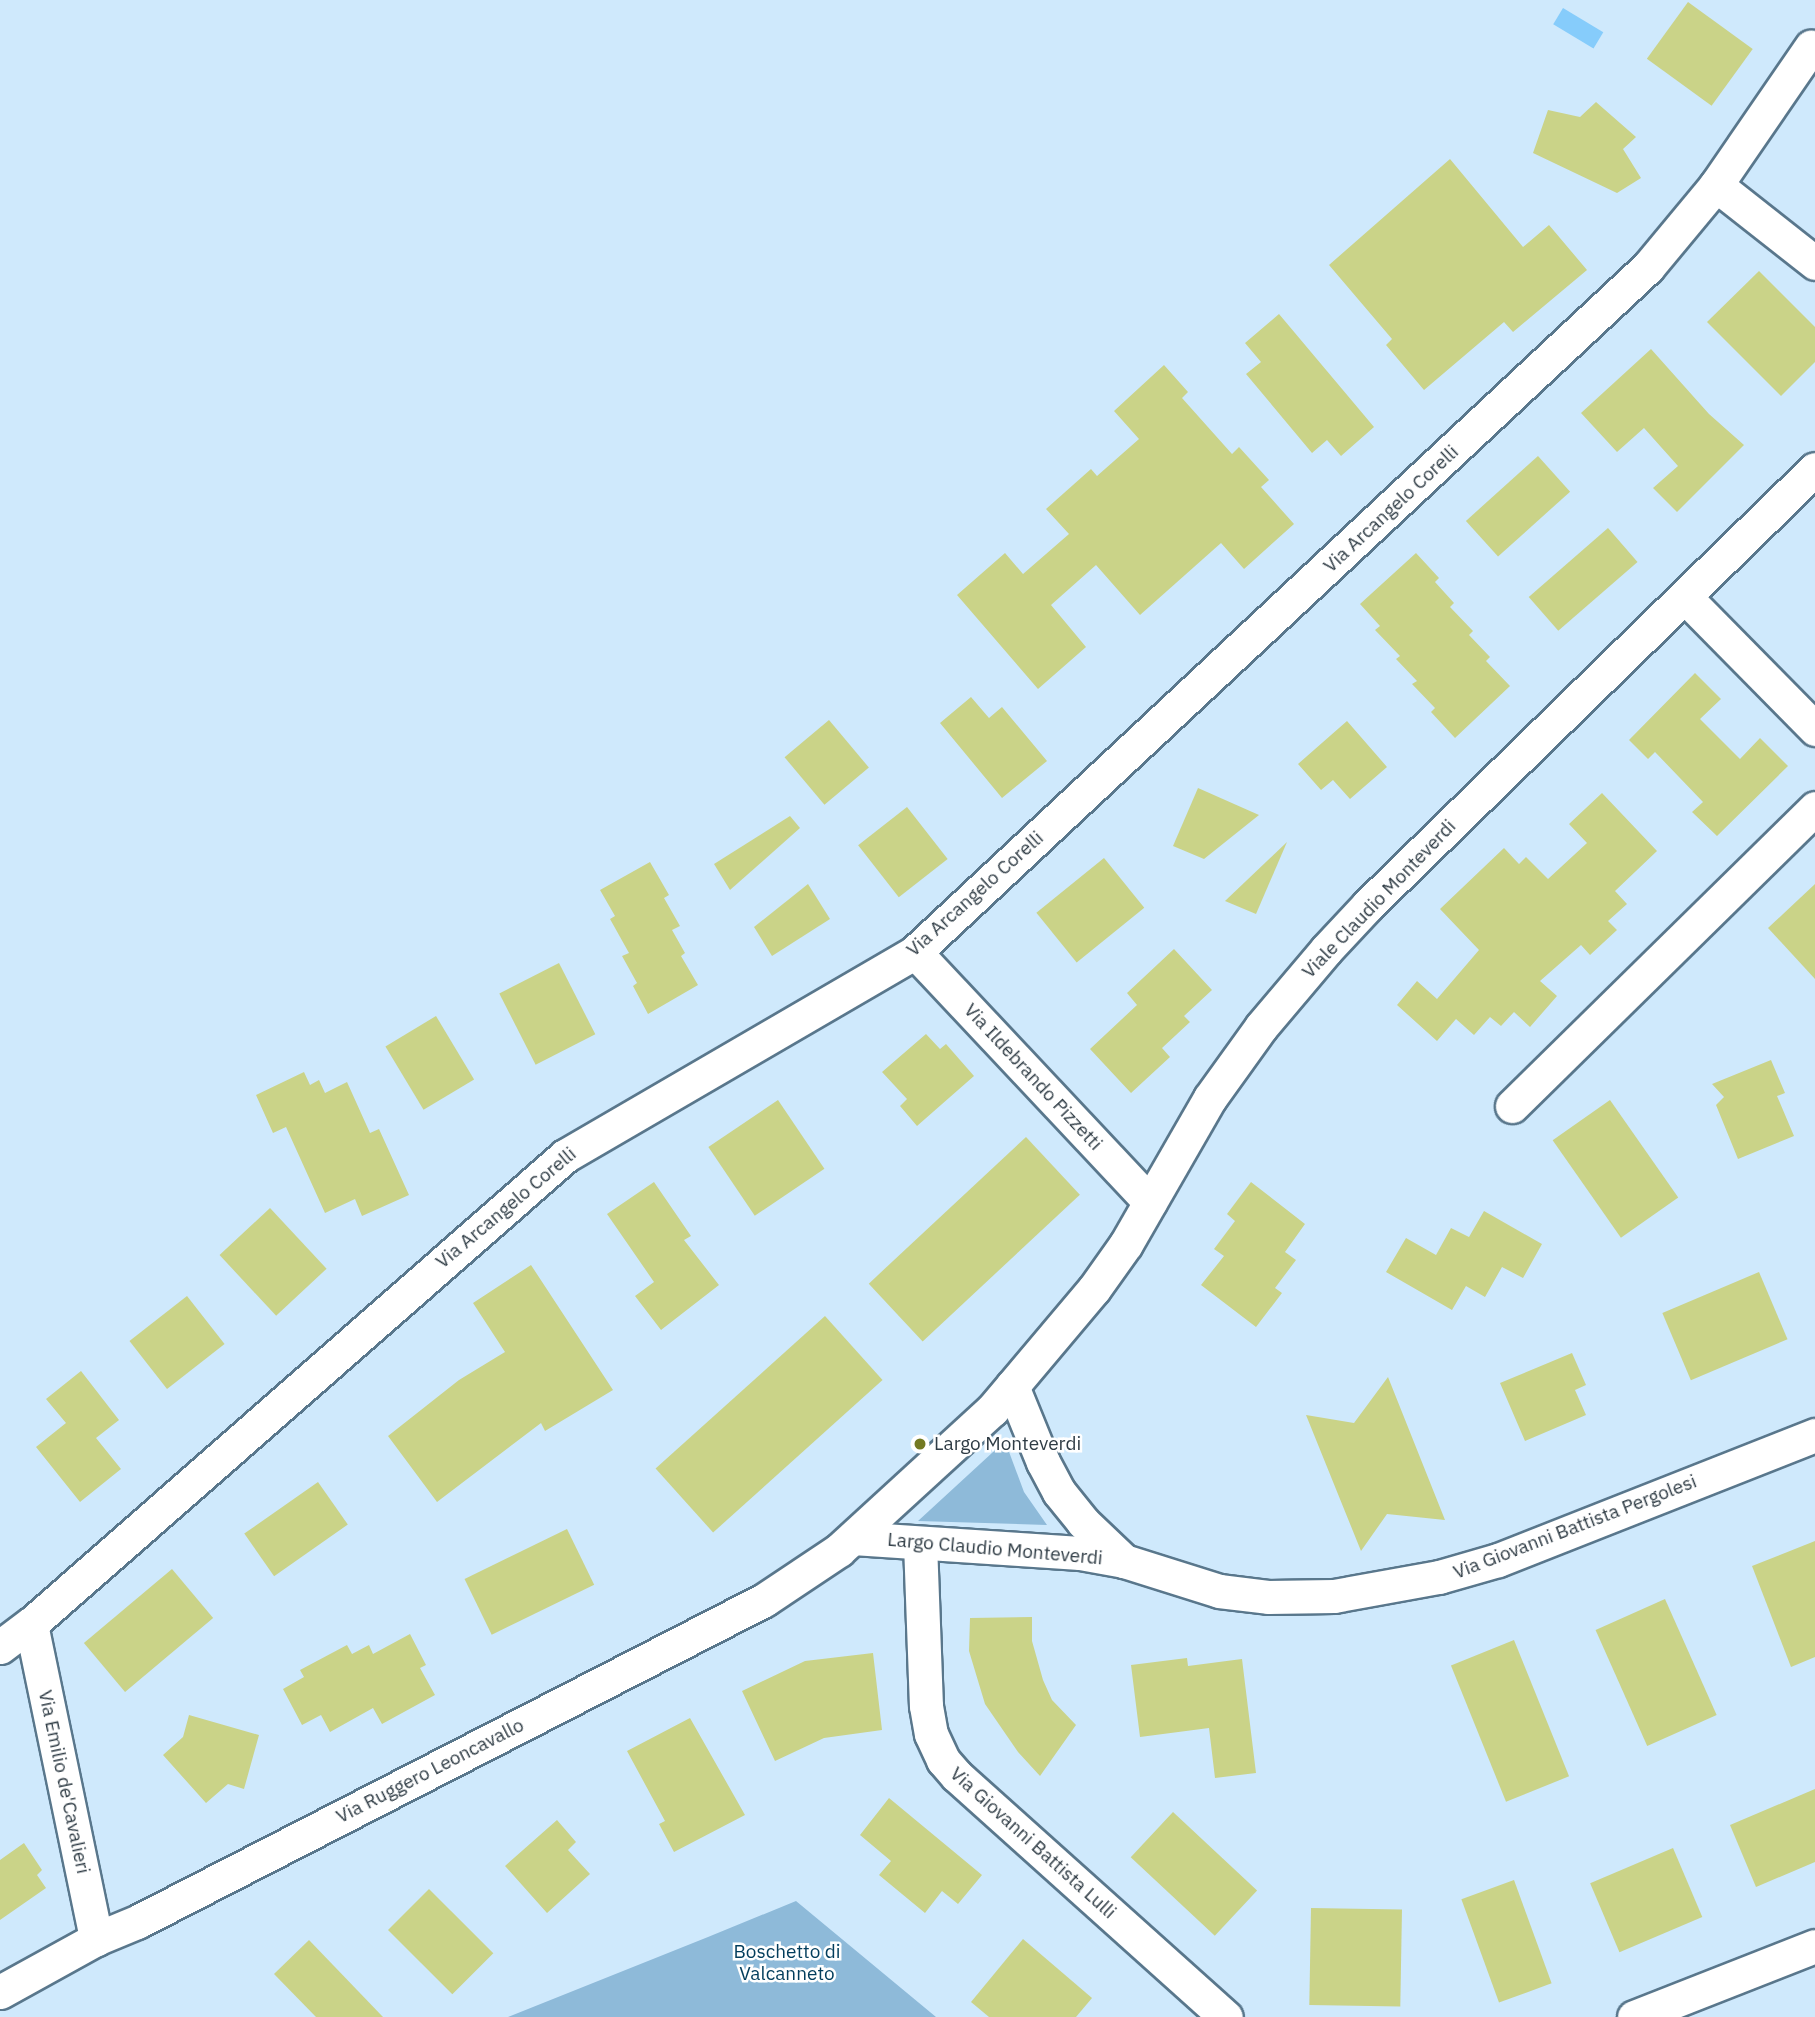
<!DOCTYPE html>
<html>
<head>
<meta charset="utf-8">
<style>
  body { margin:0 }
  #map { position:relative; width:1815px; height:2017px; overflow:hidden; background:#cfe9fc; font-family:"IBM Plex Sans",sans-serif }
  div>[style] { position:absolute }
  .green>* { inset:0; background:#8ebad9 }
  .water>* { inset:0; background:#86ccfb; transform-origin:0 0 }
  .building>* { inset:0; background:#cad388; transform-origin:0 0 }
  .roads { filter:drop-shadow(2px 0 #59778c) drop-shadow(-2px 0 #59778c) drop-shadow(0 2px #59778c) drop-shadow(0 -2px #59778c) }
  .street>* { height:33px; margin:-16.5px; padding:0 16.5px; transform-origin:16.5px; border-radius:16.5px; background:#fff }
  .dots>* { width:19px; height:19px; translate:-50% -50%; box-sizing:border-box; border:4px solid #fff; border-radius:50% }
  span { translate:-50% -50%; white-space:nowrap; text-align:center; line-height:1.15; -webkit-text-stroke:5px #fff; paint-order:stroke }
  .street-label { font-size:19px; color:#2f3c45 }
  .poi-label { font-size:19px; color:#2f3c45 }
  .left { translate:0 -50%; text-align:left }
  .park-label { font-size:19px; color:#023d5c }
</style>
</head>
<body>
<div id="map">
  <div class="green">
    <div style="clip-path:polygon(1005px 1441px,1024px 1492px,1047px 1525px,918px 1521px)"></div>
    <div style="clip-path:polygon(796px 1901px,936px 2017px,508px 2017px,708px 1937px)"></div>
  </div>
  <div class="water">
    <div style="left:1563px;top:8px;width:47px;height:19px;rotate:31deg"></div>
  </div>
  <div class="building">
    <div style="left:1688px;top:2px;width:80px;height:70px;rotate:36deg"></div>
    <div style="clip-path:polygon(1596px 102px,1636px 137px,1623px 149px,1641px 178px,1617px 193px,1533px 153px,1548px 110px,1580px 117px)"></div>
    <div style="clip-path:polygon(1450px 159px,1523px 247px,1549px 225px,1587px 270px,1513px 332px,1504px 322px,1424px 390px,1386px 345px,1392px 339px,1329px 265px)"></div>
    <div style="clip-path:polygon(1759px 271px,1815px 327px,1815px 362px,1781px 396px,1707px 322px)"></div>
    <div style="clip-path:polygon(1279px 314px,1374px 427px,1341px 456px,1327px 440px,1312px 453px,1246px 374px,1261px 362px,1245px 343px)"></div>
    <div style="clip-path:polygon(1651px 349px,1709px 414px,1744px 445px,1677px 512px,1653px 488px,1678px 466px,1644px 428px,1617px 452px,1581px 413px)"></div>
    <div style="clip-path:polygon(1164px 365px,1188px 392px,1182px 398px,1232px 454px,1239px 447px,1269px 480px,1261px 487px,1294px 524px,1244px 569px,1221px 543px,1140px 615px,1096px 565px,1051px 605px,1086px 647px,1038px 689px,957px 595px,1005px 553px,1023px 574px,1069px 534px,1046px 509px,1091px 469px,1097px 476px,1139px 439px,1114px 411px)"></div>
    <div style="left:1538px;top:456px;width:48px;height:97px;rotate:48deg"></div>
    <div style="left:1608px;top:528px;width:45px;height:105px;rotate:49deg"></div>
    <div style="clip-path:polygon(1416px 553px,1439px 578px,1435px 582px,1454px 603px,1450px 607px,1473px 631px,1469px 635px,1490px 657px,1486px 661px,1510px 686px,1455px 738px,1431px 712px,1435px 708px,1412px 684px,1417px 681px,1396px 659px,1400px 656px,1375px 630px,1380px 626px,1360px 604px)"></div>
    <div style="clip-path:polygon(1695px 673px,1721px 699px,1700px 719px,1740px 759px,1760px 738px,1788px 766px,1717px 836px,1692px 812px,1703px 802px,1655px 752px,1648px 759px,1629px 740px)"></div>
    <div style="clip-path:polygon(971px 697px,989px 718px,1002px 707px,1047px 761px,1002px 798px,940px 723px)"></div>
    <div style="left:829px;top:720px;width:62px;height:58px;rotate:50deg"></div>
    <div style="clip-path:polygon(1347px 721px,1387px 767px,1350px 799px,1333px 780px,1321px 790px,1298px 764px)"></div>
    <div style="clip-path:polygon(1198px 788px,1259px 815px,1204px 859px,1173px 846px)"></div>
    <div style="clip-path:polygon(1602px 793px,1657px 851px,1615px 891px,1627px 904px,1608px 921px,1617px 930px,1590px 955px,1581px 945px,1540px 981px,1557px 996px,1530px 1027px,1514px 1012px,1501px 1026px,1490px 1017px,1474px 1035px,1456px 1019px,1437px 1041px,1397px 1005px,1417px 981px,1437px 999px,1479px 950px,1440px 909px,1504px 848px,1519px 864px,1526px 857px,1548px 879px,1587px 843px,1569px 824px)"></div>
    <div style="left:907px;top:807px;width:66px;height:62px;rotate:52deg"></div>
    <div style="clip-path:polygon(790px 816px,800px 828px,730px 890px,714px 864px)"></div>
    <div style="clip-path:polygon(1287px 842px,1256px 914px,1225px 901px)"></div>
    <div style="left:1104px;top:858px;width:64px;height:87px;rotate:51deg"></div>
    <div style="clip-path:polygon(650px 862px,669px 895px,664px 898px,680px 926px,672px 930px,685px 953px,681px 956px,698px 985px,648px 1014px,633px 986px,637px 983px,622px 956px,629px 953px,610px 919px,615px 916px,600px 890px)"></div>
    <div style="clip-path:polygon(808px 884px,830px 919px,772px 956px,754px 927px)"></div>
    <div style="clip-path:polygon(1815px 884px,1815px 979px,1768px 928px)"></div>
    <div style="clip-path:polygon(1174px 949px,1212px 990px,1184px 1016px,1190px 1022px,1162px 1048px,1170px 1057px,1131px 1093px,1090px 1049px,1137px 1005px,1127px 993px)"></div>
    <div style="left:559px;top:963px;width:80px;height:67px;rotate:63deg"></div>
    <div style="left:436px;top:1016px;width:74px;height:59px;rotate:59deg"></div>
    <div style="clip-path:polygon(926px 1034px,940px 1049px,946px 1044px,974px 1076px,917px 1126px,900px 1106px,907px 1099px,882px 1072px)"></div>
    <div style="clip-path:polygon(1771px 1060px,1785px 1093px,1777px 1096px,1794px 1136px,1738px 1159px,1716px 1105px,1724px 1097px,1712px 1084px)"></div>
    <div style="clip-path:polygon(304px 1072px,310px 1085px,319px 1080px,325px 1093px,347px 1082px,370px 1133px,379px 1129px,409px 1195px,362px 1216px,355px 1199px,325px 1213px,286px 1127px,273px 1133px,256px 1095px)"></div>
    <div style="left:778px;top:1100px;width:83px;height:84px;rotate:56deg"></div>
    <div style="left:1610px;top:1100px;width:119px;height:70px;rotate:55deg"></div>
    <div style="left:1026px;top:1137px;width:79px;height:215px;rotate:47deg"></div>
    <div style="clip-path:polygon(654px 1182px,691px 1236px,684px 1240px,719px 1285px,661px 1330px,635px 1296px,654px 1282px,607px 1214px)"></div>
    <div style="clip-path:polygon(1251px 1182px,1305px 1224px,1285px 1252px,1296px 1260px,1275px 1288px,1282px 1293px,1256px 1327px,1201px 1285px,1224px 1256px,1214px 1249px,1235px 1221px,1227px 1214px)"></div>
    <div style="left:270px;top:1208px;width:83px;height:69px;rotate:47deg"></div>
    <div style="clip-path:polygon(1484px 1211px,1542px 1244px,1523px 1278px,1502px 1267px,1485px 1297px,1466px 1286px,1452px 1310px,1386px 1272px,1406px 1238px,1436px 1255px,1451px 1228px,1469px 1237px)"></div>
    <div style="clip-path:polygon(531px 1265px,613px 1390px,545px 1431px,541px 1423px,437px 1502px,388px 1436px,459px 1380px,505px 1352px,473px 1303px)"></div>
    <div style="left:1759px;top:1272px;width:73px;height:105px;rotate:67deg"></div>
    <div style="left:187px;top:1296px;width:61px;height:73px;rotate:52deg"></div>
    <div style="left:825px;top:1316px;width:86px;height:228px;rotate:48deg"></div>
    <div style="clip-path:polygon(1572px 1353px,1586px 1385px,1575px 1390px,1586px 1415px,1525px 1441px,1500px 1383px)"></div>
    <div style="clip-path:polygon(81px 1371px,119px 1420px,96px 1438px,121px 1469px,80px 1502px,36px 1447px,66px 1423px,46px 1399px)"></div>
    <div style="clip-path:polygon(1388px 1377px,1445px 1520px,1387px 1514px,1361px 1551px,1306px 1415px,1354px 1423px)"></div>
    <div style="left:318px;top:1482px;width:52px;height:90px;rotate:55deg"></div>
    <div style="left:567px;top:1529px;width:62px;height:114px;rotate:64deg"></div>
    <div style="clip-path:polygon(1815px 1541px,1815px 1657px,1791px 1667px,1752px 1566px)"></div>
    <div style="left:172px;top:1569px;width:64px;height:115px;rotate:50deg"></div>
    <div style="left:1665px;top:1599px;width:127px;height:76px;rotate:66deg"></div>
    <div style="clip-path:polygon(1032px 1617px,1032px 1641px,1043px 1680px,1052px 1700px,1076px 1725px,1040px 1776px,1018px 1752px,985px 1704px,969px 1651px,970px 1618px)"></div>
    <div style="clip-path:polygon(410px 1634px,426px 1665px,420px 1668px,435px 1695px,382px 1724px,373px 1708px,330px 1732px,321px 1715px,302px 1725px,283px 1689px,304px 1677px,300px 1670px,347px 1645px,352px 1654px,369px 1645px,373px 1654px)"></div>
    <div style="left:1514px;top:1640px;width:147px;height:68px;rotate:68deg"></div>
    <div style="clip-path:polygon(873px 1653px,882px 1730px,824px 1738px,775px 1761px,742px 1691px,805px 1661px)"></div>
    <div style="clip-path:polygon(1187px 1658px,1188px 1666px,1242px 1659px,1256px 1773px,1215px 1778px,1209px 1728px,1140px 1737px,1131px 1665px)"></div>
    <div style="clip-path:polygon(189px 1715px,259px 1735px,244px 1789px,228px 1784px,206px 1803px,163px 1755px,183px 1737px)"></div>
    <div style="clip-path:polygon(690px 1718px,745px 1815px,674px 1852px,659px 1824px,665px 1821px,627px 1751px)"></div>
    <div style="clip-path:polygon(1815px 1789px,1815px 1862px,1756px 1887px,1730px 1825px)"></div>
    <div style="clip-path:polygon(889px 1798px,982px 1875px,958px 1904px,942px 1891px,925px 1913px,879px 1875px,891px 1861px,860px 1835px)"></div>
    <div style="left:1173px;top:1812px;width:115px;height:62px;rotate:43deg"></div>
    <div style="clip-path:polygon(557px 1820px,576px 1842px,568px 1850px,590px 1874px,547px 1913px,505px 1866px)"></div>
    <div style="clip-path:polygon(24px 1843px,42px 1870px,37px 1875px,46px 1888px,0 1920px,0 1860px)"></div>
    <div style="left:1673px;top:1848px;width:75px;height:90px;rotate:67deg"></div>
    <div style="left:1514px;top:1880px;width:110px;height:56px;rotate:70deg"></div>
    <div style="left:429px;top:1889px;width:91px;height:58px;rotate:45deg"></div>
    <div style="left:1311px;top:1908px;width:91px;height:97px;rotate:1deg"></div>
    <div style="clip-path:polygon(1023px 1939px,1092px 1998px,1076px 2017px,989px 2017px,971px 2002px)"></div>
    <div style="clip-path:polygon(309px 1940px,383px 2017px,316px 2017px,274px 1974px)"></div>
  </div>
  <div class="roads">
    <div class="street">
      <div style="left:1716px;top:185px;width:126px;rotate:38.2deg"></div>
      <div style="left:1686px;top:598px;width:184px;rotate:45.4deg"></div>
      <div style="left:915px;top:952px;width:343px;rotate:46.8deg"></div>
      <div style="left:1512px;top:1106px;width:425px;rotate:-44.5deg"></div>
      <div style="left:1012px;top:1386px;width:82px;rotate:67.8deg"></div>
      <div style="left:1043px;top:1462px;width:34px;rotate:62deg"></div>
      <div style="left:1059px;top:1492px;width:38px;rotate:51deg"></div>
      <div style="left:1083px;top:1522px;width:57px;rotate:43.6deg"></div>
      <div style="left:853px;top:1538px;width:227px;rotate:3.8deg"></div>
      <div style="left:1080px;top:1553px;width:45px;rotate:10.3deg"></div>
      <div style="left:1124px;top:1561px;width:100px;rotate:17.5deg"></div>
      <div style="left:1219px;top:1591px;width:49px;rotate:7deg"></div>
      <div style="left:1268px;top:1597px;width:66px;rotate:-0.9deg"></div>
      <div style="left:1334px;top:1596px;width:107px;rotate:-10.3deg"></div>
      <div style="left:1439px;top:1577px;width:61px;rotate:-16.1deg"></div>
      <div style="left:1498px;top:1560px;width:341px;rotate:-21.5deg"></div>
      <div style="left:920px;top:1543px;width:163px;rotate:87.9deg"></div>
      <div style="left:926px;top:1706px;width:28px;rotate:80deg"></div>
      <div style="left:931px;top:1734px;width:29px;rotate:65deg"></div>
      <div style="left:943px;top:1760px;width:21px;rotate:49deg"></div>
      <div style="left:957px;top:1776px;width:361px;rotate:41.9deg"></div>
      <div style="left:31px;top:1624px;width:322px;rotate:78.3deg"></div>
      <div style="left:0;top:1647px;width:39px;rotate:-37deg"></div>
      <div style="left:31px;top:1624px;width:710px;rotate:-41.23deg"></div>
      <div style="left:565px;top:1156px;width:405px;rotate:-30.2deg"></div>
      <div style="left:915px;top:952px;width:1003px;rotate:-43.06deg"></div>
      <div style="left:1648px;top:267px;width:107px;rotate:-50.3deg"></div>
      <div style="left:1716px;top:185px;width:168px;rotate:-55.5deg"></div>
      <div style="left:0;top:1992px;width:110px;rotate:-28.9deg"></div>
      <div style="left:96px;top:1939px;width:44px;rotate:-22.5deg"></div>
      <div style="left:137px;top:1922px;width:705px;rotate:-27.18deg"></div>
      <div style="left:764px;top:1600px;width:90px;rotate:-33.7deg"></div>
      <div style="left:839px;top:1550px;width:207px;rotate:-42.5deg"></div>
      <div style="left:992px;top:1410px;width:158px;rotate:-49.9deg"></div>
      <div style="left:1094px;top:1289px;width:55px;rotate:-54.6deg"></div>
      <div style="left:1126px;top:1244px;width:168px;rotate:-60.1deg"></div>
      <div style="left:1210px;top:1098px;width:87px;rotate:-54.3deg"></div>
      <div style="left:1261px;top:1027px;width:101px;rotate:-49.8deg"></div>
      <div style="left:1326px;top:950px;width:62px;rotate:-47deg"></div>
      <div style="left:1368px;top:905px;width:624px;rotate:-44.29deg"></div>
      <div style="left:1634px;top:2017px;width:194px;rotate:-21.4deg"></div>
    </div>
  </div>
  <div class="dots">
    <div style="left:920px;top:1444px;background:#727922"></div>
  </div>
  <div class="street-label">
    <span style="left:1391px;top:509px;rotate:-43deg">Via Arcangelo Corelli</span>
    <span style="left:975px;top:894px;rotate:-42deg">Via Arcangelo Corelli</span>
    <span style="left:1379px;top:899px;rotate:-46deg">Viale Claudio Monteverdi</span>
    <span style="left:1033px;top:1077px;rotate:47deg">Via Ildebrando Pizzetti</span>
    <span style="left:506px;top:1208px;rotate:-40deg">Via Arcangelo Corelli</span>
    <span style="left:1575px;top:1527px;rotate:-21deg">Via Giovanni Battista Pergolesi</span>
    <span style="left:995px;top:1549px;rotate:5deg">Largo Claudio Monteverdi</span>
    <span style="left:430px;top:1771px;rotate:-27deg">Via Ruggero Leoncavallo</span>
    <span style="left:64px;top:1782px;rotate:78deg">Via Emilio de'Cavalieri</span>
    <span style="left:1033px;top:1843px;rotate:42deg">Via Giovanni Battista Lulli</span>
  </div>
  <div class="poi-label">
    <span class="left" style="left:934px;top:1444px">Largo Monteverdi</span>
  </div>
  <div class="park-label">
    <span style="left:787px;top:1963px">Boschetto di<br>Valcanneto</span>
  </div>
</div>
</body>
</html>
